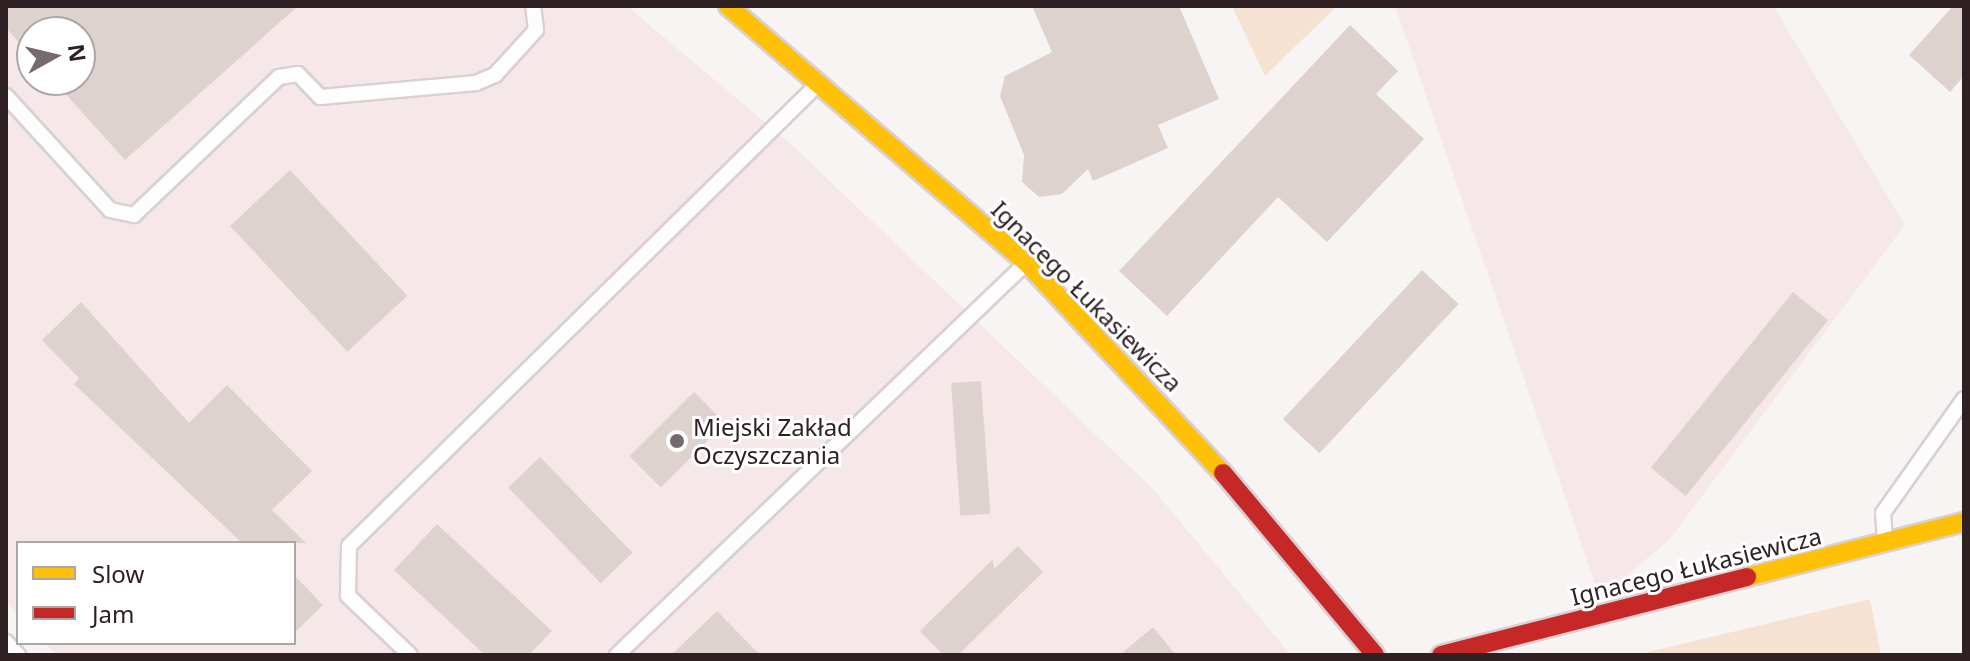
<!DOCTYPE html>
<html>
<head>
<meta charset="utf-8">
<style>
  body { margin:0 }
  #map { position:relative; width:1970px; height:661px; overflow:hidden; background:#f9f4f4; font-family:"Noto Sans",sans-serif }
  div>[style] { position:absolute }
  .built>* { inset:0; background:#f6e7e9 }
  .green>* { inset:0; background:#f6e2d1 }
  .building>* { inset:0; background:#ded2cf; transform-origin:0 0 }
  .roads { filter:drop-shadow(2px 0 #d9d0d1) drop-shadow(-2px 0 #d9d0d1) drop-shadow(0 2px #d9d0d1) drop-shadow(0 -2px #d9d0d1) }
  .lane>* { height:14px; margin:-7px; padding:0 7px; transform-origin:7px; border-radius:7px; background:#fefdfd }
  .slow>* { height:18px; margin:-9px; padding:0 9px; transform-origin:9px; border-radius:9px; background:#ffc107 }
  .jam>* { height:18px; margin:-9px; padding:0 9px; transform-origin:9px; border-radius:9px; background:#c62828 }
  .dots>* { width:22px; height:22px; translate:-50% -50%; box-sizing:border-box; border:4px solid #fff; border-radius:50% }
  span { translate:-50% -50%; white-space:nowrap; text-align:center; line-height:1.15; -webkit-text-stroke:6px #fff; paint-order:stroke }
  .street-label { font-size:24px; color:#2f2023 }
  .poi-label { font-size:24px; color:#2f2023 }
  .left { translate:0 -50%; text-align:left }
  .frame { position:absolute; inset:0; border:8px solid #2f2023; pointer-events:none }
  .legend { position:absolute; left:16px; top:541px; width:280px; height:104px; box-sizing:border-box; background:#fff; border:2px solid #aca6a7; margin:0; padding:10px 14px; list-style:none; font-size:24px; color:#2f2023 }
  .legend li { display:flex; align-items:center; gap:16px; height:40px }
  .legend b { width:40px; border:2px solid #aca6a7 }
  .north { position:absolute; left:16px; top:16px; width:80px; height:80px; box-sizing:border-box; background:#fff; border:2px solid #aca6a7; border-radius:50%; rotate:82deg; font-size:22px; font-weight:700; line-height:32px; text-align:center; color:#2f2023 }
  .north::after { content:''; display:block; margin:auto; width:28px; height:36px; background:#766a6c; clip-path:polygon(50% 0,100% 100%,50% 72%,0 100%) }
</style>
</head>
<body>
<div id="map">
  <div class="built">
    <div style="clip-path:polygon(evenodd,6px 6px,627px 6px,793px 146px,1153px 489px,1291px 655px,56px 655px,45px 643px,294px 643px,294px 543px,18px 543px,18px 614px,6px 602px,6px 6px,32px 32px,80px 32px,80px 80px,32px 80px,32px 32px)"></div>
    <div style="clip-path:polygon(1395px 6px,1773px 6px,1905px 225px,1669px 540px,1600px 598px)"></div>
  </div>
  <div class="green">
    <div style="clip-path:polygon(1232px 6px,1337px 6px,1265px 76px)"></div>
    <div style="clip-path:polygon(1870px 599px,1881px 655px,1636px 655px)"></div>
  </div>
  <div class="building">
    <div style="clip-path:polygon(6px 6px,298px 6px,125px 160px,53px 80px,80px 80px,80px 32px,32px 32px,32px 57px,6px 28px)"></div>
    <div style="clip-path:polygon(1032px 6px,1179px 6px,1219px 99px,1158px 125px,1168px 148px,1093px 181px,1088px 169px,1062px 194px,1039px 197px,1022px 182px,1024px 155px,1000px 96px,1005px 76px,1052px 52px)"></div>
    <div style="clip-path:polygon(1953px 6px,1964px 6px,1964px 76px,1950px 92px,1909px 55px)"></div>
    <div style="clip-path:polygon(1350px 25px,1398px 71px,1376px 94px,1424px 139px,1327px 242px,1278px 197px,1167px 316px,1119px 271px)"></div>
    <div style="left:290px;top:170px;width:172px;height:82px;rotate:47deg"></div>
    <div style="left:1422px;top:270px;width:50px;height:204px;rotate:43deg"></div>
    <div style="left:1793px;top:292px;width:45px;height:226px;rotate:39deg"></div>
    <div style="clip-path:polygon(81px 302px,189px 423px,227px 385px,312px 471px,272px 510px,306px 543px,242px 543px,74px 384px,79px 378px,42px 340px)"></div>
    <div style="left:981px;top:381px;width:133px;height:30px;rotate:86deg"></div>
    <div style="left:694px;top:392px;width:44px;height:91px;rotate:45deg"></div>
    <div style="left:540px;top:457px;width:133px;height:44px;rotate:46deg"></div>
    <div style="clip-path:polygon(437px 524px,552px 631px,529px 655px,485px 655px,394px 570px)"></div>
    <div style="clip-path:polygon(1018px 546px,1043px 572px,958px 655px,943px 655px,920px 631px,993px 559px,994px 569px)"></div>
    <div style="clip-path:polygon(294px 575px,323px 605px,294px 633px)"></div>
    <div style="clip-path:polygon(717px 611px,760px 655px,671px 655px)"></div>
    <div style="clip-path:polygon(1153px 627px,1176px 655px,1120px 655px)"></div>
  </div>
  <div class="roads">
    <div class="lane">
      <div style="left:6px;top:96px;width:154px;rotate:47.6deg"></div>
      <div style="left:110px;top:210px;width:25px;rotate:12deg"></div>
      <div style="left:134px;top:215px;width:200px;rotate:-43.6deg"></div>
      <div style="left:279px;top:77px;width:19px;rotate:-9deg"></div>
      <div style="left:298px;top:74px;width:32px;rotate:46deg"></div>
      <div style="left:320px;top:97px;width:157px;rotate:-5.1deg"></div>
      <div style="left:476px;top:83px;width:21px;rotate:-23deg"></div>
      <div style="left:495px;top:75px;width:61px;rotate:-47.7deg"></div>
      <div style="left:536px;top:30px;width:24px;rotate:-97deg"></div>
      <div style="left:1885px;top:541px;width:28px;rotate:-94deg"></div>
      <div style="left:1883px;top:513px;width:140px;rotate:-54.6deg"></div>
      <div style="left:6px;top:642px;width:18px;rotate:47deg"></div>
      <div style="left:410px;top:655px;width:86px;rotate:-136.4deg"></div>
      <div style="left:348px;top:596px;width:50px;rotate:-88.9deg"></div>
      <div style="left:349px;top:546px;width:657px;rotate:-44.57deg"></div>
      <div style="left:617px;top:655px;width:567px;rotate:-43.78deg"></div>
    </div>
    <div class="slow">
      <div style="left:728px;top:6px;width:393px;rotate:40.7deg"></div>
      <div style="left:1026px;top:262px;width:289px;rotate:47deg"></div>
      <div style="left:1747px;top:577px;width:224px;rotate:-14.2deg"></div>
    </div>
    <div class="jam">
      <div style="left:1223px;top:473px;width:237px;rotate:50.1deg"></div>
      <div style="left:1441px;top:655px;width:316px;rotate:-14.3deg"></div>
    </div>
  </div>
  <div class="dots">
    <div style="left:677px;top:441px;background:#766a6c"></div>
  </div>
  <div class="street-label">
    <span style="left:1087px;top:296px;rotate:45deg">Ignacego Łukasiewicza</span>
    <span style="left:1696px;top:566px;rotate:-14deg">Ignacego Łukasiewicza</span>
  </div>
  <div class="poi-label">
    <span class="left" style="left:693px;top:441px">Miejski Zakład<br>Oczyszczania</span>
  </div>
  <div class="frame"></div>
  <ul class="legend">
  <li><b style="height:10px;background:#ffc107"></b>Slow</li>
  <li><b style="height:10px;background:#c62828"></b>Jam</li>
  </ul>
  <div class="north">N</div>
</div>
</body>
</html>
